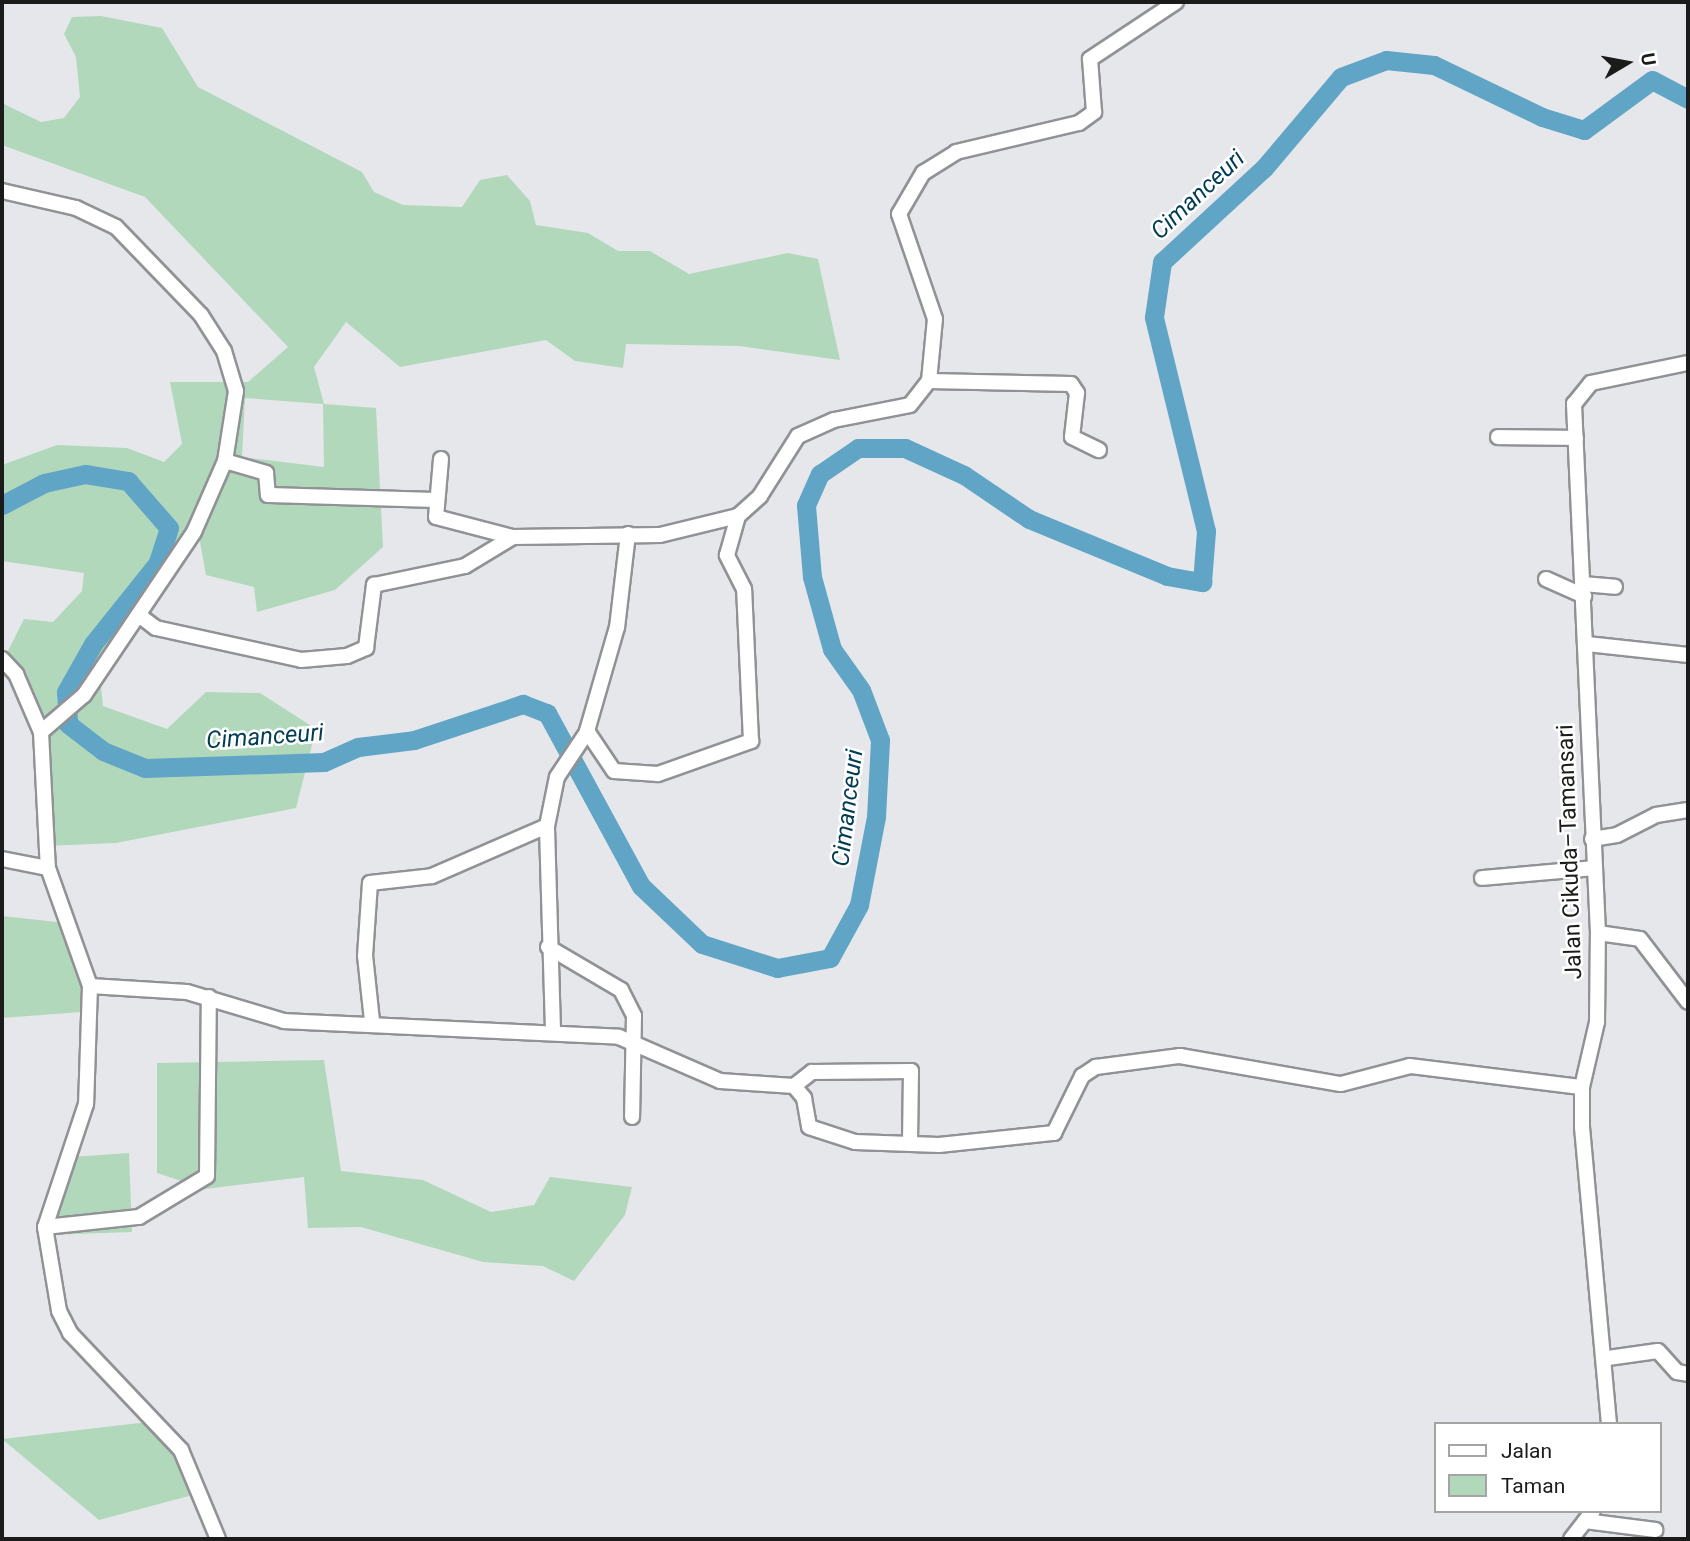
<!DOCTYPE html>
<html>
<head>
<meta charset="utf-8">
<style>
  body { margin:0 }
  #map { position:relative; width:1690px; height:1541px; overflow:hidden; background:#e6e7eb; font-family:Roboto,sans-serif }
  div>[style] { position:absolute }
  .green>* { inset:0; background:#b2d8bc }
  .river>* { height:19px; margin:-9.5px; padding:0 9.5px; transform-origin:9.5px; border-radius:9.5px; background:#61a5c6 }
  .roads { filter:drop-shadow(2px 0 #919295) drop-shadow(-2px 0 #919295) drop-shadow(0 2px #919295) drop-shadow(0 -2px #919295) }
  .minor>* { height:14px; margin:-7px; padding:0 7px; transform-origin:7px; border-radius:7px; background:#fff }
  span { translate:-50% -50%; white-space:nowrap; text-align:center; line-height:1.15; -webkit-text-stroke:5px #fff; paint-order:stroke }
  .street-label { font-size:23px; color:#1b1b1c }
  .water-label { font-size:24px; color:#003d54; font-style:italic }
  .frame { position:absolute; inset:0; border:4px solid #1b1b1c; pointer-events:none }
  .legend { position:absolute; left:1434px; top:1422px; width:228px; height:91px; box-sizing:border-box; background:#fff; border:2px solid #a4a4a4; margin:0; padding:9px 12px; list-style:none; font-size:21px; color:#1b1b1c }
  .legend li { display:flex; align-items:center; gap:14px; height:35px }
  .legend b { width:35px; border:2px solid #a4a4a4 }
  .north { position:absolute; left:1592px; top:28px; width:70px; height:70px; -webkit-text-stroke:5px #fff; paint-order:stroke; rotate:80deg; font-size:19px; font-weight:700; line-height:28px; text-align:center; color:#1b1b1c }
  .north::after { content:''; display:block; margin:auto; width:24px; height:32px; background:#1b1b1c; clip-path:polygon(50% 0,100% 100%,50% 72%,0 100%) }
</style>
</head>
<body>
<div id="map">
  <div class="green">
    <div style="clip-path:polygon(evenodd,101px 16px,162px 28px,198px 87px,362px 172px,374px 192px,403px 205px,462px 207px,480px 180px,507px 175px,530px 201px,536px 225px,588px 233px,618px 251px,650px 251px,689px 274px,788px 253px,818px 259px,840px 360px,739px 346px,626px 344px,623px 368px,575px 361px,546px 340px,400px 367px,346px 322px,314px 367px,324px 404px,376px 408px,383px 547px,335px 590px,257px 612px,254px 587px,206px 575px,198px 531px,186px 533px,164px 592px,99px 667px,103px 706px,167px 729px,206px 692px,260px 693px,316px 729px,296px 808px,116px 843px,45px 846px,36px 728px,3px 661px,24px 619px,53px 622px,82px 591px,84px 573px,2px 561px,2px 465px,57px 445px,127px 448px,164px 462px,182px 444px,170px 382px,248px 382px,288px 347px,145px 197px,2px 145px,2px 103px,41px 122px,64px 118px,80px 97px,76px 57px,64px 34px,72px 17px,101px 16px,245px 398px,323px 404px,324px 467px,242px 457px,245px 398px)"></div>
    <div style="clip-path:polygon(2px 916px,66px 923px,88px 981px,81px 1012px,2px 1018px)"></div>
    <div style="clip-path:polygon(324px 1060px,341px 1171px,423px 1180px,491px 1212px,534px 1205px,550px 1177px,632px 1187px,625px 1215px,574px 1281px,543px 1266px,483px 1262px,361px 1227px,308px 1228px,304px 1177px,205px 1189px,157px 1173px,157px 1063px)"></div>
    <div style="clip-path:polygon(129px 1153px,132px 1232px,46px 1235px,71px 1157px)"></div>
    <div style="clip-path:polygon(148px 1422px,177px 1450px,200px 1493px,99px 1520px,2px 1439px)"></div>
  </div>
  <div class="river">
    <div style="left:2px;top:505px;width:47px;rotate:-27.6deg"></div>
    <div style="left:44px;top:483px;width:42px;rotate:-12.4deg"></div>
    <div style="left:85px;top:474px;width:44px;rotate:9.2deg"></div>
    <div style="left:128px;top:481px;width:62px;rotate:48.9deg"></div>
    <div style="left:169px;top:528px;width:38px;rotate:108deg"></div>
    <div style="left:157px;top:564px;width:102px;rotate:128.7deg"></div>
    <div style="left:93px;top:644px;width:55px;rotate:119.4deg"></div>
    <div style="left:66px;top:692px;width:32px;rotate:86deg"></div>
    <div style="left:68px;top:724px;width:44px;rotate:37.6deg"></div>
    <div style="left:103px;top:751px;width:45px;rotate:22deg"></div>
    <div style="left:145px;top:768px;width:179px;rotate:-1.9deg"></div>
    <div style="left:324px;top:762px;width:37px;rotate:-24deg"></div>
    <div style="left:358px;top:747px;width:56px;rotate:-7.1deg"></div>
    <div style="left:414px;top:740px;width:115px;rotate:-18.3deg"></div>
    <div style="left:523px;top:704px;width:26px;rotate:21deg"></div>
    <div style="left:547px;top:713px;width:197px;rotate:61.5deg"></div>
    <div style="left:641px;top:886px;width:84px;rotate:43.6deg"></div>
    <div style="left:702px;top:944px;width:79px;rotate:17.7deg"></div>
    <div style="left:777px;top:968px;width:54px;rotate:-10.7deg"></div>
    <div style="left:830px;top:958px;width:60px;rotate:-61.3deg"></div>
    <div style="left:859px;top:905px;width:90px;rotate:-79.1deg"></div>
    <div style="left:876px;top:817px;width:77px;rotate:-87deg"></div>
    <div style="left:880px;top:740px;width:53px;rotate:-110.8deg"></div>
    <div style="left:861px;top:690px;width:50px;rotate:-125.3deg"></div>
    <div style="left:832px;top:649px;width:75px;rotate:-105.5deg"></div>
    <div style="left:812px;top:577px;width:72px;rotate:-94.8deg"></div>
    <div style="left:806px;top:505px;width:34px;rotate:-66deg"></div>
    <div style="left:820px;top:474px;width:46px;rotate:-34.4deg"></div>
    <div style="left:858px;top:448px;width:47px"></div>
    <div style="left:905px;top:448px;width:65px;rotate:24.6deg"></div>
    <div style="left:964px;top:475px;width:78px;rotate:34.1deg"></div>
    <div style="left:1029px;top:519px;width:149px;rotate:22.4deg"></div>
    <div style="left:1167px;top:576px;width:36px;rotate:10deg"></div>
    <div style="left:1202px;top:582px;width:51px;rotate:-85.5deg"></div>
    <div style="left:1206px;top:531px;width:220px;rotate:-103.7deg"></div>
    <div style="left:1154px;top:317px;width:56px;rotate:-81.7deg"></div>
    <div style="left:1162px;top:262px;width:139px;rotate:-42.7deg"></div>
    <div style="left:1264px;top:168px;width:119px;rotate:-49.8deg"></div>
    <div style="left:1341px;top:77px;width:48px;rotate:-20.7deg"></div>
    <div style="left:1386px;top:60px;width:48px;rotate:5.9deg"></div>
    <div style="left:1434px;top:65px;width:120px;rotate:25.7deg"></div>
    <div style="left:1542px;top:117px;width:44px;rotate:17.2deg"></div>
    <div style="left:1584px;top:130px;width:84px;rotate:-36.3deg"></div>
    <div style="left:1652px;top:80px;width:41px;rotate:27.8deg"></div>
  </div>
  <div class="roads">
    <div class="minor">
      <div style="left:2px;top:191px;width:76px;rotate:12.9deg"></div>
      <div style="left:76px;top:208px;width:44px;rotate:25.4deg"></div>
      <div style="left:116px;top:227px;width:122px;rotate:46deg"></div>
      <div style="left:201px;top:315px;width:43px;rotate:57.4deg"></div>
      <div style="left:224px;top:351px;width:42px;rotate:73.3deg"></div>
      <div style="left:236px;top:391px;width:71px;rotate:98.9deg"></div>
      <div style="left:225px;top:461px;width:77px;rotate:113.6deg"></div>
      <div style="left:194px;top:532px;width:197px;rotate:124deg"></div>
      <div style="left:84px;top:695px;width:57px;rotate:139.3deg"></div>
      <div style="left:929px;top:381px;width:142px;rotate:1.2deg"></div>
      <div style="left:1071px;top:384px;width:11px;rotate:56deg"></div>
      <div style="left:1077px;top:393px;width:44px;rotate:96.5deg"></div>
      <div style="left:1072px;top:437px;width:30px;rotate:26deg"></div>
      <div style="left:1498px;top:437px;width:78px;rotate:0.7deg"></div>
      <div style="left:441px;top:459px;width:58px;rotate:94.9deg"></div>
      <div style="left:436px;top:517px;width:80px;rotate:14.6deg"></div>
      <div style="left:513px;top:537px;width:147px;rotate:-0.8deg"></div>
      <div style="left:660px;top:535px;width:80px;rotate:-13.7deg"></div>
      <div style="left:738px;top:516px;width:30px;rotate:-42deg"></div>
      <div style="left:760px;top:496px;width:71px;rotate:-57.7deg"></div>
      <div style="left:798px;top:436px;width:39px;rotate:-24deg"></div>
      <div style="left:834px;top:420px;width:77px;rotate:-11.2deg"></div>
      <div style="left:910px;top:405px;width:31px;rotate:-52deg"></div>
      <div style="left:929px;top:381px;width:62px;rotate:-84.5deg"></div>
      <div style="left:935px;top:319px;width:111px;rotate:-108.9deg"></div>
      <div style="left:899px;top:214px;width:48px;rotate:-59.7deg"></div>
      <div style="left:923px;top:173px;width:39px;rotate:-32deg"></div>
      <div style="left:956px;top:152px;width:126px;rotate:-13.3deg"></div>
      <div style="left:1079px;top:123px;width:19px;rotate:-36deg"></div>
      <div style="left:1094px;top:112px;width:53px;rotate:-94.3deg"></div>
      <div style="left:1090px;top:59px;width:103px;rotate:-33.5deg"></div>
      <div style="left:225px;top:461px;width:43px;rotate:16.3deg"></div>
      <div style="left:266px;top:473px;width:22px;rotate:85deg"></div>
      <div style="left:268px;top:495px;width:169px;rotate:1.7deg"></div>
      <div style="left:628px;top:534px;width:94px;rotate:96.7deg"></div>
      <div style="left:617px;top:627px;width:108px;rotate:106.1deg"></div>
      <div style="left:587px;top:731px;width:48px;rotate:56deg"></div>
      <div style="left:614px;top:771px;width:44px;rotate:3.9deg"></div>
      <div style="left:658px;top:774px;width:99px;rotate:-19.5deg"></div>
      <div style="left:751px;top:741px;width:152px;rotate:-92.6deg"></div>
      <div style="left:744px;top:589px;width:38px;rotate:-117deg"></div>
      <div style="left:727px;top:555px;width:41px;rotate:-74.2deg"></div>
      <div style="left:1546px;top:579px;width:42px;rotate:24.1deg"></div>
      <div style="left:1583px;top:584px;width:32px;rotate:5deg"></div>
      <div style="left:140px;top:616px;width:20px;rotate:37deg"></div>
      <div style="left:156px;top:628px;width:148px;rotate:12.4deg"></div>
      <div style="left:301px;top:660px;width:46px;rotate:-5deg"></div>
      <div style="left:347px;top:656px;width:21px;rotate:-23deg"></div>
      <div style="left:366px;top:648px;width:64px;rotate:-82.8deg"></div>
      <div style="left:374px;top:585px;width:93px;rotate:-11.8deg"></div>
      <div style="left:465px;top:566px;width:56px;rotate:-31.1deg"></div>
      <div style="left:1587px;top:644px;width:102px;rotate:6.2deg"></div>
      <div style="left:2px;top:659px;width:21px;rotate:47deg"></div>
      <div style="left:16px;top:674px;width:63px;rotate:66.7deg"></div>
      <div style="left:41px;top:732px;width:136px;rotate:87.1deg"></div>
      <div style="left:1592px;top:839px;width:25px;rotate:-9deg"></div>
      <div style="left:1617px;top:835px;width:44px;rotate:-27.1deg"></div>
      <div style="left:1656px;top:815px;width:32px;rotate:-9deg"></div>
      <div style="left:2px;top:859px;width:47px;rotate:11.1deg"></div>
      <div style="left:48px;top:868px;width:125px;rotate:70.4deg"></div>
      <div style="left:90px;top:986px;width:118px;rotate:91.9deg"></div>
      <div style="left:86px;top:1104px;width:130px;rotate:108.4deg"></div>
      <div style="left:45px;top:1227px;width:85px;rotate:80.5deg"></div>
      <div style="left:59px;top:1311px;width:25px;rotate:63deg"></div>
      <div style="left:70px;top:1333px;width:161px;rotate:46.5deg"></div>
      <div style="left:181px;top:1450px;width:96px;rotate:67.4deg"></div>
      <div style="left:1482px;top:878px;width:112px;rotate:-5.1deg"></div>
      <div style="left:1598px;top:933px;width:42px;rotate:8.1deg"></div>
      <div style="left:1640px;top:939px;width:79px;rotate:52.7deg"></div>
      <div style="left:548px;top:947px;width:85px;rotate:30.5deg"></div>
      <div style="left:621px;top:990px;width:29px;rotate:63deg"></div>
      <div style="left:634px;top:1016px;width:101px;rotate:91.1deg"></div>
      <div style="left:90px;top:986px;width:97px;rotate:3.5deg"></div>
      <div style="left:187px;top:992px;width:101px;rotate:16.6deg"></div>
      <div style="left:284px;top:1021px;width:335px;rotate:2.7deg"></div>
      <div style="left:619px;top:1037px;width:110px;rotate:23.5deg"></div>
      <div style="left:720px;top:1081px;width:74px;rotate:3.9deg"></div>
      <div style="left:794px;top:1086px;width:16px;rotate:50deg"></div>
      <div style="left:804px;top:1098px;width:29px;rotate:80deg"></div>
      <div style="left:809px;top:1127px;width:48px;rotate:18.1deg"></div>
      <div style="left:855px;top:1142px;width:84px;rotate:2deg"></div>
      <div style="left:939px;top:1145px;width:116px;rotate:-6deg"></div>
      <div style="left:1054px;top:1133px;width:64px;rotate:-63.8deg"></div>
      <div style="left:1082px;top:1076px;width:17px;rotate:-33deg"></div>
      <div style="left:1096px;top:1067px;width:85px;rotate:-7.5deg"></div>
      <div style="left:1180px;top:1056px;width:163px;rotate:9.9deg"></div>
      <div style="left:1341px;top:1084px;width:71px;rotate:-14.6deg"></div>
      <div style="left:1410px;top:1066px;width:173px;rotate:7deg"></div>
      <div style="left:372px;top:1021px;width:65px;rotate:-96.1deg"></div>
      <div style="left:365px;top:956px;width:73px;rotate:-86.1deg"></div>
      <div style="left:370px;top:883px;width:62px;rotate:-6.4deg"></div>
      <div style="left:432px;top:876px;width:125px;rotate:-23.5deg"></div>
      <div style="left:553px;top:1030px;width:204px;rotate:-91.7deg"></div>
      <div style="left:547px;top:826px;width:50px;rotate:-78.5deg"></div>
      <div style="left:557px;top:777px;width:54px;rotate:-56.3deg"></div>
      <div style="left:794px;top:1086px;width:23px;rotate:-38deg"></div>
      <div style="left:812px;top:1072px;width:99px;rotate:-0.6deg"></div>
      <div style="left:911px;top:1071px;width:71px;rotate:90.8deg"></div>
      <div style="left:45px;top:1227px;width:95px;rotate:-6.1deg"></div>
      <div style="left:139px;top:1217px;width:79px;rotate:-31.1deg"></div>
      <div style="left:207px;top:1176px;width:179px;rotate:-89.4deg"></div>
      <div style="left:1608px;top:1358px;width:50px;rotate:-8deg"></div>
      <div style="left:1658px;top:1351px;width:28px;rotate:48deg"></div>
      <div style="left:1677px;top:1372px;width:11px;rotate:10deg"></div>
      <div style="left:1609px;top:1424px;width:298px;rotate:-95.2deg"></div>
      <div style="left:1582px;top:1127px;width:40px;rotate:-90deg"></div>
      <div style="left:1582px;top:1087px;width:67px;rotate:-77deg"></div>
      <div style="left:1597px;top:1022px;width:89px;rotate:-89.4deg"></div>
      <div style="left:1598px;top:933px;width:530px;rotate:-92.6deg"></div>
      <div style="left:1574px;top:404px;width:27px;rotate:-51deg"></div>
      <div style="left:1591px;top:383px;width:99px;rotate:-11.7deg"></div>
      <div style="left:1585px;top:1521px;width:71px;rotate:7.3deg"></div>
      <div style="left:1571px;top:1539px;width:36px;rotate:-52deg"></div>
    </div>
  </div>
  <div class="street-label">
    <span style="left:1570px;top:852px;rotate:-92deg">Jalan Cikuda–Tamansari</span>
  </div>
  <div class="water-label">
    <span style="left:1198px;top:195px;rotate:-43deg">Cimanceuri</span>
    <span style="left:265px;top:737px;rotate:-4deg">Cimanceuri</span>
    <span style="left:848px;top:808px;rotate:-83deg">Cimanceuri</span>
  </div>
  <div class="frame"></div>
  <ul class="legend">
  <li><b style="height:9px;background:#fff"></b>Jalan</li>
  <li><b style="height:19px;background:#b2d8bc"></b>Taman</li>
  </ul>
  <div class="north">U</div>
</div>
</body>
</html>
